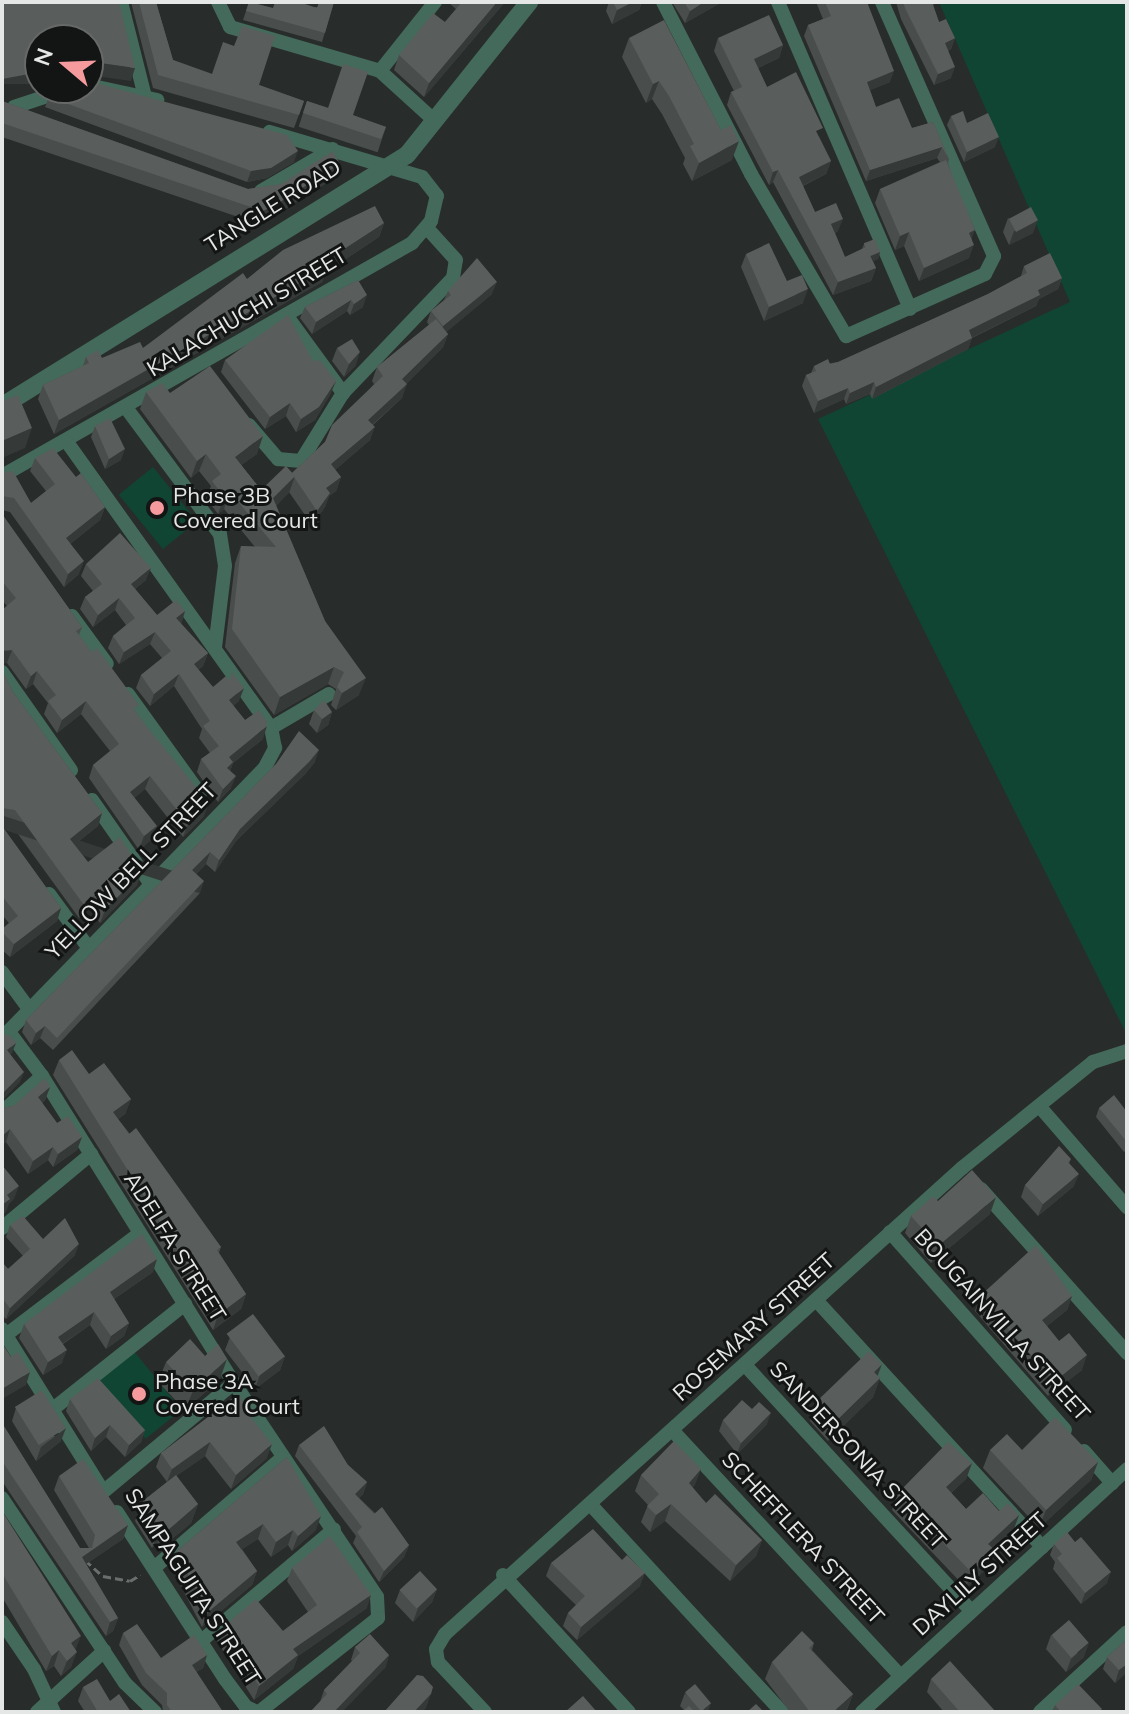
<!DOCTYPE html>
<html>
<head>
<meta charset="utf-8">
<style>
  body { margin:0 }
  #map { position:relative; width:1129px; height:1714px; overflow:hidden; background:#282d2b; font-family:Mulish,sans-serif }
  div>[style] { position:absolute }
  .green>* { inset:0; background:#104433; transform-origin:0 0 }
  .path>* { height:3px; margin-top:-1.5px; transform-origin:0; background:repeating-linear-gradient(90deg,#6a6f6d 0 8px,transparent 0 12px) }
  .minor>* { height:14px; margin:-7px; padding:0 7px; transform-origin:7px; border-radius:7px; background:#436a5b }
  .tertiary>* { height:18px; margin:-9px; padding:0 9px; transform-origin:9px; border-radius:9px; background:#436a5b }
  .wall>* { inset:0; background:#494e4c; transform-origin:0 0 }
  .shaded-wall>* { inset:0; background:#353a38; transform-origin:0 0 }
  .building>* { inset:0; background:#595e5c; transform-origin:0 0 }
  .dots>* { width:22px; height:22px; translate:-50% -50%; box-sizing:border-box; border:4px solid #131514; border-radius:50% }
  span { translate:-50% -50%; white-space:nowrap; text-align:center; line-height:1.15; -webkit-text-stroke:6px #131514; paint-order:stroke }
  .street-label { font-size:22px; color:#e4e7e5 }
  .poi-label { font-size:22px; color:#e4e7e5 }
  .left { translate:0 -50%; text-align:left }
  .frame { position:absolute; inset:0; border:4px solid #e4e7e5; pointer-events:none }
  .north { position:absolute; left:24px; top:24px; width:80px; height:80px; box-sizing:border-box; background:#131514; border:2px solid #676968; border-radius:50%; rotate:289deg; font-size:22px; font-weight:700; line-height:32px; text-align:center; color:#e4e7e5 }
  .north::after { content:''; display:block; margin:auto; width:28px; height:36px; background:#f59b9e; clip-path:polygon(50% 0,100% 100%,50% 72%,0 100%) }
</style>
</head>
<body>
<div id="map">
  <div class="green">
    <div style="clip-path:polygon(939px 2px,1127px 2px,1127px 1035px,818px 419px,1070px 302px)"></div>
    <div style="left:153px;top:467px;width:70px;height:44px;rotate:51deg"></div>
    <div style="left:133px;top:1350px;width:77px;height:46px;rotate:51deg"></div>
  </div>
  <div class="path">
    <div style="left:85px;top:1560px;width:24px;rotate:42deg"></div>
    <div style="left:103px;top:1576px;width:27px;rotate:10deg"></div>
    <div style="left:130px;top:1581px;width:12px;rotate:-31deg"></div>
  </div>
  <div class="minor">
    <div style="left:121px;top:2px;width:98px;rotate:75.8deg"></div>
    <div style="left:218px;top:2px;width:28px;rotate:64deg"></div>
    <div style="left:230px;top:27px;width:156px;rotate:16.3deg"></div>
    <div style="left:380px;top:71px;width:74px;rotate:42.3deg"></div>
    <div style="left:663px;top:2px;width:193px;rotate:62.9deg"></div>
    <div style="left:751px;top:174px;width:188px;rotate:59.6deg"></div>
    <div style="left:846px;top:336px;width:152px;rotate:-24deg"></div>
    <div style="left:985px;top:274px;width:20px;rotate:-63deg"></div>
    <div style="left:994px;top:256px;width:278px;rotate:-113.8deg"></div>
    <div style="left:778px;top:2px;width:334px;rotate:66.7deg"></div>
    <div style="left:380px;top:71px;width:88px;rotate:-51.4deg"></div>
    <div style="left:88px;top:85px;width:71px;rotate:12.3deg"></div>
    <div style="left:14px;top:107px;width:60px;rotate:-18.4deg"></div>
    <div style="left:261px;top:191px;width:83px;rotate:-30.3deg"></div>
    <div style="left:286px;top:315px;width:97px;rotate:53.8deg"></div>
    <div style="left:127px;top:409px;width:156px;rotate:53.4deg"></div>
    <div style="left:220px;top:534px;width:32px;rotate:81deg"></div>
    <div style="left:225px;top:566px;width:83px;rotate:97deg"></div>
    <div style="left:249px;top:425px;width:45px;rotate:49.5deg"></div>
    <div style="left:278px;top:459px;width:23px;rotate:5deg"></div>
    <div style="left:301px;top:461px;width:80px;rotate:-58.3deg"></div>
    <div style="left:343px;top:393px;width:159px;rotate:-46.3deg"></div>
    <div style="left:453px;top:278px;width:18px;rotate:-81deg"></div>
    <div style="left:456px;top:260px;width:43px;rotate:-132.2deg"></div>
    <div style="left:2px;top:476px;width:472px;rotate:-29.6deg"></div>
    <div style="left:412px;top:243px;width:29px;rotate:-49deg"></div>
    <div style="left:431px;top:221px;width:26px;rotate:-77deg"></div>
    <div style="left:437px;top:196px;width:24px;rotate:-128deg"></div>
    <div style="left:422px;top:177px;width:159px;rotate:-163.5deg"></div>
    <div style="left:72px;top:616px;width:59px;rotate:53.9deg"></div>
    <div style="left:2px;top:672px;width:120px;rotate:54.9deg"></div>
    <div style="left:128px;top:694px;width:123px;rotate:54.2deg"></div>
    <div style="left:271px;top:728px;width:67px;rotate:-30.4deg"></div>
    <div style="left:92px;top:800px;width:101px;rotate:55.1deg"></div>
    <div style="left:49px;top:894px;width:66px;rotate:53.7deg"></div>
    <div style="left:2px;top:972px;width:46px;rotate:53.9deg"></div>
    <div style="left:9px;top:1032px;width:55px;rotate:53.1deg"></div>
    <div style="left:42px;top:1076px;width:362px;rotate:58deg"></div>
    <div style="left:234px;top:1383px;width:257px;rotate:56.2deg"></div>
    <div style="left:377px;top:1597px;width:21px;rotate:87deg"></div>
    <div style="left:378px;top:1618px;width:152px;rotate:141.7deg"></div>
    <div style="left:2px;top:1038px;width:376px;rotate:-45.8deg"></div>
    <div style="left:264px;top:769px;width:24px;rotate:-62deg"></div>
    <div style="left:275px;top:748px;width:20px;rotate:-101deg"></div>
    <div style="left:271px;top:728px;width:351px;rotate:-125.5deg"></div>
    <div style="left:1040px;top:1107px;width:133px;rotate:49deg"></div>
    <div style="left:2px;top:1112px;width:54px;rotate:-42deg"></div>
    <div style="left:981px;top:1189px;width:220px;rotate:48.3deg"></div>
    <div style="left:2px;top:1228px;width:116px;rotate:-39.7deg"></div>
    <div style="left:890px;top:1232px;width:264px;rotate:48.5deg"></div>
    <div style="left:816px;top:1300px;width:335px;rotate:47.5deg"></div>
    <div style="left:2px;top:1329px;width:187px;rotate:58.1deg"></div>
    <div style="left:6px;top:1335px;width:168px;rotate:-37.3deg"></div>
    <div style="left:745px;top:1365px;width:334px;rotate:47.4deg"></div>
    <div style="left:53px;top:1409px;width:169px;rotate:-38.5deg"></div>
    <div style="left:673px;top:1431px;width:335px;rotate:47.1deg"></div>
    <div style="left:1084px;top:1451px;width:43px;rotate:48.8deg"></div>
    <div style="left:103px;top:1492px;width:170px;rotate:-39.8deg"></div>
    <div style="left:2px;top:1498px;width:222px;rotate:56.4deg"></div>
    <div style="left:125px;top:1683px;width:42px;rotate:44deg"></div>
    <div style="left:590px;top:1504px;width:283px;rotate:47.3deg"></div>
    <div style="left:117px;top:1512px;width:199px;rotate:57.1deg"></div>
    <div style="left:225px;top:1679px;width:35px;rotate:53deg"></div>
    <div style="left:246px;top:1707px;width:12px;rotate:24deg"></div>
    <div style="left:154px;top:1568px;width:169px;rotate:-40.7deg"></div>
    <div style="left:503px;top:1575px;width:186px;rotate:47.4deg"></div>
    <div style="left:2px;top:1622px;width:57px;rotate:55.8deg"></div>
    <div style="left:34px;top:1669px;width:47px;rotate:65.1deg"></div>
    <div style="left:200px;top:1642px;width:175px;rotate:-40.1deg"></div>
    <div style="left:37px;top:1712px;width:91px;rotate:-42.3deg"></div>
    <div style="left:485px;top:1712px;width:69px;rotate:-133.2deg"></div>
    <div style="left:438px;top:1662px;width:13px;rotate:-99deg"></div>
    <div style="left:436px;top:1649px;width:17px;rotate:-59deg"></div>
    <div style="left:445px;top:1634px;width:696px;rotate:-42.03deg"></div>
    <div style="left:962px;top:1168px;width:169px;rotate:-39deg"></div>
    <div style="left:1093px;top:1062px;width:36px;rotate:-18deg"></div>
    <div style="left:862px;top:1712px;width:360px;rotate:-42.5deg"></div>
    <div style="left:1040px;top:1712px;width:118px;rotate:-42.6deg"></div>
  </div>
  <div class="tertiary">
    <div style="left:2px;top:406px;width:476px;rotate:-31.8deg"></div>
    <div style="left:407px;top:155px;width:196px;rotate:-51.4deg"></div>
  </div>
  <div class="wall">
    <div style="clip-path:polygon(131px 2px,156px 2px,173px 60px,212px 74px,259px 85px,304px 101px,294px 128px,153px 88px)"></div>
    <div style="clip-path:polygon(249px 2px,272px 8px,317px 7px,334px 2px,322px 42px,243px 20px)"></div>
    <div style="clip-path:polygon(448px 2px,505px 2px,424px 97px,394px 70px,399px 55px,445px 22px,456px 9px)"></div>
    <div style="clip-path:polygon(609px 2px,642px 2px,639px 10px,612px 24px,606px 11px)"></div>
    <div style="clip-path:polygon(672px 2px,722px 2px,685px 23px)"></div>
    <div style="clip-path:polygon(816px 2px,867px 2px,890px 82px,870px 90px,876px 107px,912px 128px,933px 122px,949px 159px,948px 163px,972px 240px,969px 258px,919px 281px,904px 246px,895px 250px,875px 203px,880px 189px,940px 162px,937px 158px,866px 181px,804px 36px,808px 25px,823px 19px)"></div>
    <div style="clip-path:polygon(896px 2px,938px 2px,933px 5px,939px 22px,955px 38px,951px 49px,948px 51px,951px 78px,934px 85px,901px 19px)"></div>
    <div style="clip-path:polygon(629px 38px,732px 160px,692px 181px,683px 164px,685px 158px,662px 114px,652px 99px,646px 103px,622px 57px)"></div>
    <div style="clip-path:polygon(718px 38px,783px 45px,779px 58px,758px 68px,767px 87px,819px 137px,831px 161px,826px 174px,803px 186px,815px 212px,838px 231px,835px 233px,845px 257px,862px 249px,864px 244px,880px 252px,878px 259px,873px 261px,876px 268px,871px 281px,833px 295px,773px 182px,769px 185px,727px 105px,731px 92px,734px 91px,714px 51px)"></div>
    <div style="clip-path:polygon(49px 97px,294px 162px,267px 178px,247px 182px,45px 107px)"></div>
    <div style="clip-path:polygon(2px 101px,248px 189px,336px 177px,272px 217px,259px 224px,2px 137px)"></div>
    <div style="left:307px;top:101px;width:83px;height:27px;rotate:18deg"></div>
    <div style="clip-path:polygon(951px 116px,967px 123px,995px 147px,964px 162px,947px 125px)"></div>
    <div style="clip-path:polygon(1008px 218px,1033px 233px,1009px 245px,1003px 232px)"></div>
    <div style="clip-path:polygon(384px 223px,379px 237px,326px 272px,322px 282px,54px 434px,38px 399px,43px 385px,83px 366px,86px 357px,102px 358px,143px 348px,247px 279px)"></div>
    <div style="clip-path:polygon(746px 254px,787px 281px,803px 303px,764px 321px,741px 267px)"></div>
    <div style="clip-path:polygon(1024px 266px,1062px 278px,1058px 289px,1039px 299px,1036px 306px,972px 338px,968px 349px,872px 399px,870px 394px,846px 404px,844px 399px,814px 413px,802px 386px,806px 375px,811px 373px,814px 366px,838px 362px,988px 294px,1021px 276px)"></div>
    <div style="clip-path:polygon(358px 280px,363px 307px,350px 315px,347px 311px,312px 334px,300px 318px,305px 307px)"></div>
    <div style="clip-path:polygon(448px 291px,492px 294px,446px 332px,448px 334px,443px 347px,406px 384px,402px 398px,373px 425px,370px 440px,335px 470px,341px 477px,336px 491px,329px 496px,325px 507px,312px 525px,289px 492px,276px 506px,325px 621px,359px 695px,336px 710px,331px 705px,336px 689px,328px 684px,274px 715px,225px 647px,235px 563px,241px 546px,255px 547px,224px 509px,218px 514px,206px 498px,211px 486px,199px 471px,191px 478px,140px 409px,146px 392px,170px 393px,257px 454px,241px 465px,261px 490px,292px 473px,325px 442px,374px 384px,372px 381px,377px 367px,429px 325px,427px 322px,431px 311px,444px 300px)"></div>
    <div style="clip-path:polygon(337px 348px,356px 365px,344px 377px,332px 361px)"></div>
    <div style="clip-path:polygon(225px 360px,331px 393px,315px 420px,296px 432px,286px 416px,265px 429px,221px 372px)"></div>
    <div style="clip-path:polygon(95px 426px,121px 460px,105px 469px,91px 437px)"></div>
    <div style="clip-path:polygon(35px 458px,76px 477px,105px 507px,100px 520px,70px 544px,79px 574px,64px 587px,10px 512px,2px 510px,2px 474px,31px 503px,46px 491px,30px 471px)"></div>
    <div style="clip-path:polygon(2px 514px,82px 627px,79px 635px,136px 712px,204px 816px,183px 837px,145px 789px,134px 798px,152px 839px,139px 850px,89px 778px,93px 765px,110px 751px,81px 714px,57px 733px,44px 714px,48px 703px,33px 684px,26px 689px,7px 663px,7px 606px,2px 600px)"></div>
    <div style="clip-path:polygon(86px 564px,146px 580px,135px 589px,157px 615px,185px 611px,181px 624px,208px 653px,203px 666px,198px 670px,213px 687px,239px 701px,233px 706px,245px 720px,263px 739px,233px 763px,230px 771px,231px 788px,218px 802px,197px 772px,201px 759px,210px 753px,199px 738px,202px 729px,174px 686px,150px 706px,136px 688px,141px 675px,162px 658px,150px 644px,119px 664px,108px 648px,113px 636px,126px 625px,115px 610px,93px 627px,80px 609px,85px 597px,93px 591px,81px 576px)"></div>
    <div style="clip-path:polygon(2px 670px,13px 692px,102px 813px,98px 826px,74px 845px,88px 862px,137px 885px,100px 923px,90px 909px,79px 918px,10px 823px,2px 822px)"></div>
    <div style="clip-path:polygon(314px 710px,332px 712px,328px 725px,317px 733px,309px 724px)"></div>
    <div style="clip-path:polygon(315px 762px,305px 774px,236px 841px,215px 872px,206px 864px,196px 874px,200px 893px,53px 1050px,40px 1038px,31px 1045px,22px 1032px,26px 1020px,276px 764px)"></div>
    <div style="clip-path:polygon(2px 826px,61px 908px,57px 921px,10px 957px,2px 950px,2px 929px,9px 923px,2px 915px)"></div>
    <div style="clip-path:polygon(59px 1060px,89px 1074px,131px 1099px,125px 1114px,118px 1119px,221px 1247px,219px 1253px,246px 1294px,241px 1309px,213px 1330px,53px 1075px)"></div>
    <div style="clip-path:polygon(50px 1087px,45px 1100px,42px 1103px,57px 1123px,82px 1137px,77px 1150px,53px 1167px,48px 1160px,28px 1174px,6px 1142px,2px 1145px,2px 1108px,13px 1106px)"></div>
    <div style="clip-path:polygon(1099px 1108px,1127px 1112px,1127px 1149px,1124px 1152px,1096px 1117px)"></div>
    <div style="clip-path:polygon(1071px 1159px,1069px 1164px,1074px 1186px,1038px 1216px,1021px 1197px,1025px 1185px)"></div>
    <div style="clip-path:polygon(938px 1201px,990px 1214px,931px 1263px,905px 1233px,911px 1216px)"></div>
    <div style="clip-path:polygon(10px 1225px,43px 1239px,75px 1255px,6px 1319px,2px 1315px,2px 1262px,8px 1269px,23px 1256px,6px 1237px)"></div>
    <div style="clip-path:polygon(153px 1272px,114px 1299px,129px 1323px,124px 1336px,106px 1349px,90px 1325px,63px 1344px,62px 1363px,43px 1375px,19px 1338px,24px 1324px)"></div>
    <div style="clip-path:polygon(980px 1296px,1072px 1296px,1067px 1310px,1047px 1326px,1082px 1370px,1048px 1396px,975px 1311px)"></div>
    <div style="clip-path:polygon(230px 1337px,285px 1356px,280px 1370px,255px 1389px,225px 1350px)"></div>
    <div style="clip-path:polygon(166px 1362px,220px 1379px,185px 1410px,158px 1382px)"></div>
    <div style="clip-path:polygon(877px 1376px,880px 1378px,873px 1397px,828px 1441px,810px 1421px,816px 1402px)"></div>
    <div style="clip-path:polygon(70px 1399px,145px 1430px,141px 1442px,125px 1457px,106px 1437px,91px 1451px,66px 1411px)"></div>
    <div style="clip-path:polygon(16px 1408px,61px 1441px,36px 1461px,12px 1421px)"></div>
    <div style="clip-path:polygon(250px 1410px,249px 1414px,267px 1458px,231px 1489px,205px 1456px,176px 1476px,198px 1504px,191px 1523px,160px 1549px,157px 1544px,152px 1548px,135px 1521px,143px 1501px,167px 1482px,156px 1467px,161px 1453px)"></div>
    <div style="clip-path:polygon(723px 1420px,767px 1424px,737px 1454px,719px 1431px)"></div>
    <div style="clip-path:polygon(2px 1423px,80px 1548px,89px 1548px,54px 1490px,59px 1476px,128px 1525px,123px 1539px,86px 1564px,118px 1618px,113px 1631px,106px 1636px,2px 1481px)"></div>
    <div style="clip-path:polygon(299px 1445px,348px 1465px,367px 1482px,363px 1494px,359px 1498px,409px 1545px,404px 1557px,379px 1582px,353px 1543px,356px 1536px,295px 1456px)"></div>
    <div style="clip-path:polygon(990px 1450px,1022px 1450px,1098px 1462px,1091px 1480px,1039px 1528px,983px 1468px)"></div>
    <div style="clip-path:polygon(287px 1457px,316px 1530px,292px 1551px,288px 1545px,271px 1557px,258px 1539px,242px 1549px,257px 1571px,252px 1585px,202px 1627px,171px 1567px,176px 1552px)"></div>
    <div style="clip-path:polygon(972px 1463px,966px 1479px,951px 1493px,966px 1509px,999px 1511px,1019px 1515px,1013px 1531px,994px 1549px,989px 1566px,966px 1588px,892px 1510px,897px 1494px)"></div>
    <div style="clip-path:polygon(701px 1469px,692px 1488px,706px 1503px,762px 1540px,756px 1556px,730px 1581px,665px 1521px,650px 1532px,641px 1522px,648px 1505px,635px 1491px,641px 1475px)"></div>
    <div style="clip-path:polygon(2px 1511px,76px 1650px,71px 1667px,61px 1676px,54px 1666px,46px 1671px,2px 1597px)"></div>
    <div style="clip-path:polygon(1054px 1544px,1107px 1583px,1081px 1604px,1053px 1569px,1055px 1562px,1050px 1555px)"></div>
    <div style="clip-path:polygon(551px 1563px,640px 1586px,577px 1640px,563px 1626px,568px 1613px,576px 1605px,546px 1576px)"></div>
    <div style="clip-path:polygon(292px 1568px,367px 1608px,298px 1656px,293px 1669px,254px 1700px,217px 1641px,222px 1628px,283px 1631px,308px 1612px,287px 1581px)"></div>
    <div style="clip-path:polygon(437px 1589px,432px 1602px,413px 1622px,395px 1603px,400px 1590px)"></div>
    <div style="clip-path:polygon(123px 1633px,161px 1658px,207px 1655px,203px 1668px,196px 1672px,223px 1712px,163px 1712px,162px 1705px,142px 1685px,119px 1645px)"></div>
    <div style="clip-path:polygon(1051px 1635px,1084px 1657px,1066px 1672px,1046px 1649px)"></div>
    <div style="clip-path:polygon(1127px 1639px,1127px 1672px,1115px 1683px,1103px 1669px,1107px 1657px)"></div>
    <div style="clip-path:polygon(814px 1643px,812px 1650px,853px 1694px,846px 1712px,790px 1712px,765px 1679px,772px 1662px)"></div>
    <div style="clip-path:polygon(355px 1647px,389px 1655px,385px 1668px,320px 1702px,324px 1690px,352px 1661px,351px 1660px)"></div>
    <div style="clip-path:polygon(931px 1679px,996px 1712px,944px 1712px,927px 1692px)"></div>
    <div style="clip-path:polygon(83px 1687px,110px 1701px,131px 1712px,85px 1712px,78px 1701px)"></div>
    <div style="clip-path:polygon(685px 1693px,708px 1712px,682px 1712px,684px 1710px,680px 1706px)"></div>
    <div style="clip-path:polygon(1055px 1705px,1101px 1712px,1052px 1712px)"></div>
  </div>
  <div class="shaded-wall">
    <div style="clip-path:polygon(231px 2px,246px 2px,245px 3px,230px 4px)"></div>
    <div style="clip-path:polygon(497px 2px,505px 2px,424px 97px,429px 83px)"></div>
    <div style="clip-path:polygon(633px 2px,642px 2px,639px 10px,612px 24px,617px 10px)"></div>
    <div style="clip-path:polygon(704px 2px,722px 2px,685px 23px,690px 11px)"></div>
    <div style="clip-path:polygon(955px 38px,951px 49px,941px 54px,945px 43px)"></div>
    <div style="clip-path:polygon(783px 45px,779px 58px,749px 72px,754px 59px)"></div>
    <div style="clip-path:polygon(93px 62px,135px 68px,131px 81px,88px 75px,88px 66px)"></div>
    <div style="clip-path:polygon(955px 67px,951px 78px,934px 85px,938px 74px)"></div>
    <div style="clip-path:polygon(894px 71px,890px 82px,863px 93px,867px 82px)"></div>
    <div style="left:40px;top:72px;width:12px;height:39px;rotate:90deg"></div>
    <div style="clip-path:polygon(659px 81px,652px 99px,646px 103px,653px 84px)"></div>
    <div style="clip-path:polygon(999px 137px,995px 147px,964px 162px,967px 152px)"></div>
    <div style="clip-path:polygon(739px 141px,732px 160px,692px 181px,699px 163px)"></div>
    <div style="clip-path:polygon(942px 147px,937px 158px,866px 181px,870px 170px)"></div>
    <div style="clip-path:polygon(298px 151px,294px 162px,267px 178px,247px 182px,251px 171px)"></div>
    <div style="clip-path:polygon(831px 161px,826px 174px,794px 190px,799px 177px)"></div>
    <div style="clip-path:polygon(340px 164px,336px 177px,272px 217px,259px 224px,263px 211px)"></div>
    <div style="clip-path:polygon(778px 170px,773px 182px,769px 185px,773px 172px)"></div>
    <div style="clip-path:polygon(843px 219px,838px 231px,826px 237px,831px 224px)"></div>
    <div style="clip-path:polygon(1038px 220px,1033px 233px,1009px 245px,1014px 231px)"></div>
    <div style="clip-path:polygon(384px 223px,379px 237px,326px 272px,322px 282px,54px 434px,59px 420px,324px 262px)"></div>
    <div style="clip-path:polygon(975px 230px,970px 243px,969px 233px)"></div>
    <div style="clip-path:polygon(909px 232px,904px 246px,895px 250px,900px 236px)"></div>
    <div style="clip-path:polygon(974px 245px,969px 258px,919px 281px,924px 268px)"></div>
    <div style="clip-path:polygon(880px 252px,878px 259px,867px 264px,869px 257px)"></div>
    <div style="clip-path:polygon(876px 268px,871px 281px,833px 295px,838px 282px)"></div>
    <div style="clip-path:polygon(1062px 278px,1058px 289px,1039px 299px,1036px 306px,965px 341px,969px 330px,1038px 290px)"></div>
    <div style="clip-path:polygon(497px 282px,492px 294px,439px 338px,443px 326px)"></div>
    <div style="clip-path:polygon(808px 289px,803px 303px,764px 321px,769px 307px)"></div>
    <div style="clip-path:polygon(367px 295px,363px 307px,350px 315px,354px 304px)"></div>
    <div style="clip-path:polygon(351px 300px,347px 311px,312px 334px,316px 322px)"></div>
    <div style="clip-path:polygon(448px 334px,443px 347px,397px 393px,402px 379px)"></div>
    <div style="clip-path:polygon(972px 338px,968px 349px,872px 399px,876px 387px)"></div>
    <div style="clip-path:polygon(360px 352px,356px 365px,344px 377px,349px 364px)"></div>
    <div style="clip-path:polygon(336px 381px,331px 393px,315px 420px,296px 432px,301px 419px)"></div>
    <div style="clip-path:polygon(874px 382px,870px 394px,846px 404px,850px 393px)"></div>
    <div style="clip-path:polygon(407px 384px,402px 398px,363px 433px,368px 420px)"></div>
    <div style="clip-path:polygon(848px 388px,844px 399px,814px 413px,818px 401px)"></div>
    <div style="clip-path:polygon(290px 403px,286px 416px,265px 429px,270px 417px)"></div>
    <div style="clip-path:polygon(375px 427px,370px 440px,326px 478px,331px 464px)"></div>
    <div style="clip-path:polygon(32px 428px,25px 448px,2px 458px,2px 441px)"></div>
    <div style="clip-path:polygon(263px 436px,257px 454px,228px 474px,235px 457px)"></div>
    <div style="clip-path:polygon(125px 449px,121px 460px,105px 469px,109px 459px)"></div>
    <div style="clip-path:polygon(206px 454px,199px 471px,191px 478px,197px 461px)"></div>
    <div style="clip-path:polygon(295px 476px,289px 493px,266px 515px,273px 498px)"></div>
    <div style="clip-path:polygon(341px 477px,336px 491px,329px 496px,325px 507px,312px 525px,326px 488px)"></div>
    <div style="clip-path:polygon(230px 492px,224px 509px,218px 514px,224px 497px)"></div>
    <div style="clip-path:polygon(105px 507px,100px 520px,61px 551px,66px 538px)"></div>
    <div style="clip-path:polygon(84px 561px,79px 574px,64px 587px,68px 574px)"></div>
    <div style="clip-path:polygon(151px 568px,146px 580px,126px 596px,131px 584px)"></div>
    <div style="clip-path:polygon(119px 598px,115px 610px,93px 627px,98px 615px)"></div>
    <div style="clip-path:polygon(185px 611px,181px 624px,176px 618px)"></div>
    <div style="clip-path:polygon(155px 632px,150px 644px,119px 664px,124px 652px)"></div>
    <div style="clip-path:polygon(12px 650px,7px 663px,2px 664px,2px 651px)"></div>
    <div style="clip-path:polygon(208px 653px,203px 666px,190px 677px,194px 664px)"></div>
    <div style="clip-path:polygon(334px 667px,328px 684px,274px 715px,280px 697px)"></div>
    <div style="clip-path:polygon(37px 671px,33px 684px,26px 689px,31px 676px)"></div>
    <div style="clip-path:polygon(179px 674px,174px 686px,150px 706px,154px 694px)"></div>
    <div style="clip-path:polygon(366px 678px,359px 695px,336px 710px,342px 693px)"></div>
    <div style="clip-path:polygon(244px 688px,239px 701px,225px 713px,229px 700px)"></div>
    <div style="clip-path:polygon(86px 701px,81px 714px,57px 733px,62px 720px)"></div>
    <div style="clip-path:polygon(332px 712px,328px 725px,317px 733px,322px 719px)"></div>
    <div style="clip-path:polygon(267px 726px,263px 739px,233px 763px,229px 774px,222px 780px,229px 757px)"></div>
    <div style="clip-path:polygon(319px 750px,315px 762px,305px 774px,236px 841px,215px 872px,219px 860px,240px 829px)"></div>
    <div style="clip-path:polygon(150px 776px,145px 789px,125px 806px,130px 792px)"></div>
    <div style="clip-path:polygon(236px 776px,231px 788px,218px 802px,223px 789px)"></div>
    <div style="clip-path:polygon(209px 803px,204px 816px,183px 837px,188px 824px)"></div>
    <div style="clip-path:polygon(102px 813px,98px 826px,65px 852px,70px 839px)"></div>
    <div style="clip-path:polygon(157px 826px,152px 839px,139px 850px,144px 836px)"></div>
    <div style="clip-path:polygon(210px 852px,206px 864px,188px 882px,192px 870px)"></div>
    <div style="clip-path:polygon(142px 872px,137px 885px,100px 923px,105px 910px)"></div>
    <div style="left:204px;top:881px;width:13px;height:215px;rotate:108deg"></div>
    <div style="clip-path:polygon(94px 896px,90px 909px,79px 918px,84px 905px)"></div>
    <div style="clip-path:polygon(61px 908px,57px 921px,10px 957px,14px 944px)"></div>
    <div style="clip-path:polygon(45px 1026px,40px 1038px,31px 1045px,36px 1033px)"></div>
    <div style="clip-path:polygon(16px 1043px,12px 1053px,3px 1061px,7px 1050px)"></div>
    <div style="clip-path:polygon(24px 1072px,20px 1082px,2px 1101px,2px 1094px)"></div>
    <div style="clip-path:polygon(50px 1087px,45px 1100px,33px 1110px,38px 1097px)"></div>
    <div style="clip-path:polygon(131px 1099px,125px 1114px,107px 1128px,113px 1112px)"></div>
    <div style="clip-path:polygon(10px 1129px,6px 1142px,2px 1145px,2px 1136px)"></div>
    <div style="clip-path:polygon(82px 1137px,77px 1150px,53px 1167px,58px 1154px)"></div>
    <div style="clip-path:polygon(53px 1147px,48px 1160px,28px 1174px,33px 1161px)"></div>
    <div style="clip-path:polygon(1079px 1174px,1074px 1186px,1038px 1216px,1043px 1204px)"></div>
    <div style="clip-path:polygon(19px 1186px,14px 1199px,9px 1204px,6px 1212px,2px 1215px,2px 1205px,7px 1195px)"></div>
    <div style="clip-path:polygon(996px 1197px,990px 1214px,931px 1263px,938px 1246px)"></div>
    <div style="clip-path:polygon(79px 1244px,75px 1255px,6px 1319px,10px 1308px)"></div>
    <div style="clip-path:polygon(157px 1259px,153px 1272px,105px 1305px,110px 1292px)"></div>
    <div style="clip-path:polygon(246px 1294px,241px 1309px,213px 1330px,218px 1315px)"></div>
    <div style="clip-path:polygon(1072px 1296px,1067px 1310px,1037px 1334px,1042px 1320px)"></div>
    <div style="clip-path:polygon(94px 1312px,90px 1325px,53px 1350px,58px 1337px)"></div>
    <div style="clip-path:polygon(129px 1323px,124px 1336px,106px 1349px,111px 1336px)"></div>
    <div style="clip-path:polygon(67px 1350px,62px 1363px,43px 1375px,48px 1362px)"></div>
    <div style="clip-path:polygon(1087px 1355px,1082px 1370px,1048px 1396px,1054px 1382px)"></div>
    <div style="clip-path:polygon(285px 1356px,280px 1370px,255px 1389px,260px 1375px)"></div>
    <div style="clip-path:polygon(227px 1359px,220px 1379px,185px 1410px,193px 1391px)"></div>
    <div style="clip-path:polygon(882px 1364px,875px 1383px,874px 1372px)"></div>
    <div style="clip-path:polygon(30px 1372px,26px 1385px,2px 1399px,2px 1389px)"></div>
    <div style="clip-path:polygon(880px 1378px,873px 1397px,828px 1441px,835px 1422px)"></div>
    <div style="clip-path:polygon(771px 1413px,767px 1424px,737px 1454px,741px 1443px)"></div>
    <div style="clip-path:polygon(110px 1425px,106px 1437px,91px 1451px,95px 1438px)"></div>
    <div style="clip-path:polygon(66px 1428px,61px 1441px,36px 1461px,41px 1447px)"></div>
    <div style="clip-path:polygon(145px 1430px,141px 1442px,125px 1457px,129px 1445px)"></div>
    <div style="clip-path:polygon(210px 1442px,205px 1456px,167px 1482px,172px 1469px)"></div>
    <div style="clip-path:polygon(272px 1444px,267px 1458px,231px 1489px,236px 1475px)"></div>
    <div style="clip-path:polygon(1098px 1462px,1091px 1480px,1039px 1528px,1046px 1510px)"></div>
    <div style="clip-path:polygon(972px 1463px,966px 1479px,940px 1503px,946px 1487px)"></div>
    <div style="clip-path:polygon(701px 1469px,695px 1485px,683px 1500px,689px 1483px)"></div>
    <div style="clip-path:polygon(367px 1482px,363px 1494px,351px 1506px,355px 1494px)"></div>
    <div style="clip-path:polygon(198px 1504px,191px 1523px,160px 1549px,168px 1530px)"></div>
    <div style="clip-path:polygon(671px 1504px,665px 1521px,650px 1532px,656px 1515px)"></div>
    <div style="clip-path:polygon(1019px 1515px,1013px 1531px,983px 1560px,988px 1544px)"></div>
    <div style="clip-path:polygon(321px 1516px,316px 1530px,292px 1551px,298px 1536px)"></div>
    <div style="clip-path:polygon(164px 1524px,157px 1544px,152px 1548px,160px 1528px)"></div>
    <div style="clip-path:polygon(263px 1524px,258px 1539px,231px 1557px,236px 1542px)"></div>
    <div style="clip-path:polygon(128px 1525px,123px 1539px,77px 1570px,82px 1557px)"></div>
    <div style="clip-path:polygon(293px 1530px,288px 1545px,271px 1557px,276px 1542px)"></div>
    <div style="clip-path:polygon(762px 1540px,756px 1556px,730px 1581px,736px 1565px)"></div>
    <div style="clip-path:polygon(409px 1545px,404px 1557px,379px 1582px,384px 1571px)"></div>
    <div style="clip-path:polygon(995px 1550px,989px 1566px,966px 1588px,971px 1572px)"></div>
    <div style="clip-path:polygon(257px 1571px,252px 1585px,202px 1627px,208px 1612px)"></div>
    <div style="clip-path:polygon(1111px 1572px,1107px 1583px,1081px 1604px,1085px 1593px)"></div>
    <div style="clip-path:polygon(645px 1573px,640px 1586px,577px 1640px,581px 1627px)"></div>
    <div style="clip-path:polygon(437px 1589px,432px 1602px,413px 1622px,418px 1608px)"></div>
    <div style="clip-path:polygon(371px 1595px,367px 1608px,298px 1656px,293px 1669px,254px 1700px,259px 1686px,293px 1649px)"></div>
    <div style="clip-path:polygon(118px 1618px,113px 1631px,106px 1636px,110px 1622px)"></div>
    <div style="clip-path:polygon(81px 1636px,75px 1651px,71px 1643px)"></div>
    <div style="clip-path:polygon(1089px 1643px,1084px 1657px,1066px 1672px,1071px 1659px)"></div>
    <div style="clip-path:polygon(59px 1650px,54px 1666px,46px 1671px,52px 1656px)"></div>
    <div style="clip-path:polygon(77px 1652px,71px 1667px,61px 1676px,67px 1661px)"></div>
    <div style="clip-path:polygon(207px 1655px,203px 1668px,187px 1678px,192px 1665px)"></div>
    <div style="clip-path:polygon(389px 1655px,385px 1668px,342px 1712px,334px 1712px)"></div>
    <div style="clip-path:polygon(1127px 1664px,1127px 1672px,1115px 1683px,1119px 1670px)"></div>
    <div style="clip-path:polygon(431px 1694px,426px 1708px,422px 1712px,414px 1712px)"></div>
    <div style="clip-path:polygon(853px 1694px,846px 1711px,833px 1712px)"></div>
    <div style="clip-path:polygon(711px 1703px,708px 1712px,701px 1712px)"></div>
  </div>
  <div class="building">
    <div style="clip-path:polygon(2px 2px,119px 2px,135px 68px,93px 62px,88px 66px,88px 40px,40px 40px,40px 72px,2px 79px)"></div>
    <div style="clip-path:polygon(139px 2px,156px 2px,173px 60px,212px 74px,223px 42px,234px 46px,242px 26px,275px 36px,259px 85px,304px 101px,299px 115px,158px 75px)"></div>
    <div style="clip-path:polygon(249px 2px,273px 8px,275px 2px,299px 2px,317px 8px,319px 2px,334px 2px,325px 33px,246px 11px)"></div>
    <div style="clip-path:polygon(462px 2px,497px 2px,429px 83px,399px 55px,433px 13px,445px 22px)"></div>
    <div style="clip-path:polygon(613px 2px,633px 2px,617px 10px)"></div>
    <div style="clip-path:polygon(684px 2px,704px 2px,690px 11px)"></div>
    <div style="clip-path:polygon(825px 2px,867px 2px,894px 71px,867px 82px,876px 107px,899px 98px,912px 128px,933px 122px,949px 159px,942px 147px,870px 170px,808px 25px,831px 16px)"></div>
    <div style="clip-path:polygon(903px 2px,932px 2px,939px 22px,946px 19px,955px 38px,945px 43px,955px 67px,938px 74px,905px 8px)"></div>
    <div style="clip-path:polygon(769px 15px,783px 45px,754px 59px,767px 87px,796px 72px,823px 128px,816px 131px,831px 161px,799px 177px,815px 212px,836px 203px,843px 219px,831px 224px,845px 257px,866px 247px,876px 268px,838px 282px,778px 170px,773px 172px,731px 92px,742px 87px,718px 38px)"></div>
    <div style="clip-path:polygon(664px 20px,721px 130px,731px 125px,739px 141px,699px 163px,690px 146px,694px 144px,669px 96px,659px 81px,653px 84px,629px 38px)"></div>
    <div style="clip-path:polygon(343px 64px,368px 72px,353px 115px,386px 127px,381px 139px,303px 113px,307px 101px,328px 108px)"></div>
    <div style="clip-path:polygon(88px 81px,287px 135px,298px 151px,271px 168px,251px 171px,49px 97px,68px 88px,88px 88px)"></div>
    <div style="clip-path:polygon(2px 101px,248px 189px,281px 184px,333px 151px,340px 164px,277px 204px,263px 211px,2px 123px)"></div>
    <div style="clip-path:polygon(963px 111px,967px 123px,988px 113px,999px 137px,967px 152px,951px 116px)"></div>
    <div style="clip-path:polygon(946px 160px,975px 230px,969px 233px,974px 245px,924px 268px,909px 232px,900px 236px,880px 189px)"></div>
    <div style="clip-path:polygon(375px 206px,384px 223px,324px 262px,328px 267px,59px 420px,43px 385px,89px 363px,86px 357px,98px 350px,102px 358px,140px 342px,143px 348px,243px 273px,247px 279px,283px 250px)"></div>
    <div style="left:1031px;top:207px;width:15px;height:25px;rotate:62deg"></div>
    <div style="left:875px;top:239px;width:14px;height:12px;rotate:69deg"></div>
    <div style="clip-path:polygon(769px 243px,787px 281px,802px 275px,808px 289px,769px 307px,746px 254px)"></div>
    <div style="clip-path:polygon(1050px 253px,1062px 278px,1038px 290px,1040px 295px,969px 330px,972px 338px,876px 387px,874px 382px,850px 393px,848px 388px,818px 401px,806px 375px,816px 371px,814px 366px,828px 359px,830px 364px,838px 362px,988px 294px,1027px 273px,1024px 266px)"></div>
    <div style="clip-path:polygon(477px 258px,497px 282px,443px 326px,431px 311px,451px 295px,448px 291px)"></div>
    <div style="clip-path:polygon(358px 280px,367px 295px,354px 304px,351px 300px,316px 322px,305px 307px)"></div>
    <div style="clip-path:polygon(288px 315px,313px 361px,320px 360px,336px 381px,319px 407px,301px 419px,290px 403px,270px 417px,225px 360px)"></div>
    <div style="clip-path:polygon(436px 319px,448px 334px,402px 379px,407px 384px,368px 420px,375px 427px,331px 464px,341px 477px,326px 488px,330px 493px,317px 511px,294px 477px,295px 476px,292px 473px,325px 442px,332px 425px,383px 376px,377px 367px)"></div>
    <div style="clip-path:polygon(352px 339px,360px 352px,349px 364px,337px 348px)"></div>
    <div style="clip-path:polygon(210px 366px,263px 436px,235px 457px,261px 490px,286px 466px,295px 476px,273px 498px,325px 621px,366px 678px,342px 693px,337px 687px,344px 672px,334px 667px,280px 697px,232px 629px,241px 546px,276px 547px,230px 492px,224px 497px,212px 481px,221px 474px,206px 454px,197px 461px,146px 392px,162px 383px,170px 393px)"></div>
    <div style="clip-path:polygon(18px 395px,32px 428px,2px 441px,2px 401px)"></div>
    <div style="clip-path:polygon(110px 418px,125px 449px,109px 459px,95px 426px)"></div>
    <div style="clip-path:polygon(53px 448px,76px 477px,81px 473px,105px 507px,66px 538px,84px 561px,68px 574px,14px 498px,2px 496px,2px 474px,4px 472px,13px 471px,31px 503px,55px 484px,35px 458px)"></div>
    <div style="clip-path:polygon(2px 514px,82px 627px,76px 631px,92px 652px,97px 648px,139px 705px,134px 709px,144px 723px,209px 803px,188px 824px,150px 776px,130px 792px,157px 826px,144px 836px,93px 765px,119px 744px,86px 701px,62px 720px,48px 701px,56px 695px,37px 671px,31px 676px,12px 650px,2px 651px,2px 610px,16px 598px,2px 581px)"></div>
    <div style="clip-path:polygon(120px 533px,151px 568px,131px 584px,157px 615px,176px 600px,185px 611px,176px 618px,208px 653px,194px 664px,213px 687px,226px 676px,230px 680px,232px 672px,244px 688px,229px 700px,245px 720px,259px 710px,266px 720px,267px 726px,229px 757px,233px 762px,227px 768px,236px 776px,223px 789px,201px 759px,219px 746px,203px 726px,210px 721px,179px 674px,154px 694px,141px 675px,171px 651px,155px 632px,124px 652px,113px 636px,135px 618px,119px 598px,98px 615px,85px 597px,102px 584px,86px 564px)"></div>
    <div style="clip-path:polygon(2px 670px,13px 692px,102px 813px,70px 839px,88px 862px,120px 837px,142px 872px,105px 910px,94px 896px,84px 905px,15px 810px,2px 808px)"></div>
    <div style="clip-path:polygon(324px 700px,332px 712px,322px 719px,314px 710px)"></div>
    <div style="clip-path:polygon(299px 731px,319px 750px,309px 762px,240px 829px,219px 860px,210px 852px,192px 870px,204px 881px,57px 1038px,45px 1026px,36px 1033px,26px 1020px,276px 764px)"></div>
    <div style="clip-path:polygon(2px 826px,61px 908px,14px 944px,2px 932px,2px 929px,18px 916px,2px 896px)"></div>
    <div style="clip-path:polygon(2px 1034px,11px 1036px,16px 1043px,7px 1050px,24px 1072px,2px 1094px)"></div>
    <div style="clip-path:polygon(72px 1050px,89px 1074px,104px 1063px,131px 1099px,113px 1112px,129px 1134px,136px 1128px,221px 1247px,217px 1250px,246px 1294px,218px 1315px,59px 1060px)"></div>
    <div style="clip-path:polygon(45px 1078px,50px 1087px,38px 1097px,57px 1123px,68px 1116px,82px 1137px,58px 1154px,53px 1147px,33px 1161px,10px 1129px,2px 1136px,2px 1108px,13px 1106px)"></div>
    <div style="clip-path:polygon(1114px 1095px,1127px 1112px,1127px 1142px,1099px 1108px)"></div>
    <div style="clip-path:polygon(1059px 1146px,1071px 1159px,1068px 1162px,1079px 1174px,1043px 1204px,1025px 1185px)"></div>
    <div style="clip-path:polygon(2px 1165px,19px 1186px,7px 1195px,10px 1199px,2px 1205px)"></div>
    <div style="clip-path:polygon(972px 1170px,996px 1197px,938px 1246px,911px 1216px,933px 1196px,938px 1201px)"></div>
    <div style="clip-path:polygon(23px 1216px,43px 1239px,65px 1218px,79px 1244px,10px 1308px,2px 1298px,2px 1262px,8px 1269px,30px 1249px,10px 1225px)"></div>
    <div style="clip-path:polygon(142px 1234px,157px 1259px,110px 1292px,129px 1323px,111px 1336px,94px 1312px,58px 1337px,67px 1350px,48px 1362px,24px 1324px)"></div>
    <div style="clip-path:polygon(1036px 1245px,1072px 1296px,1042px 1320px,1059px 1341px,1069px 1333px,1087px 1355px,1054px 1382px,980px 1296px)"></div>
    <div style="left:253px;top:1314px;width:53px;height:33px;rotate:53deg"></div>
    <div style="clip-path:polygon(190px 1339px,205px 1356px,218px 1344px,227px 1359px,193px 1391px,166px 1362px)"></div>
    <div style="clip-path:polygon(2px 1343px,11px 1357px,18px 1352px,30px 1372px,2px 1389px)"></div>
    <div style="clip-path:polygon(869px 1351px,882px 1364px,874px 1372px,880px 1378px,835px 1422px,816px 1402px)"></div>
    <div style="clip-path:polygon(98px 1378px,145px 1430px,129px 1445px,110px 1425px,95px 1438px,70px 1399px)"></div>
    <div style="left:42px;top:1390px;width:45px;height:32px;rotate:58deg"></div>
    <div style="clip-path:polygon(238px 1394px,250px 1410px,247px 1412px,272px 1444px,236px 1475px,210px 1442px,172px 1469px,161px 1453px)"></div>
    <div style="clip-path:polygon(742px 1400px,752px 1409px,759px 1402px,771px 1413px,741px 1443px,723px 1420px)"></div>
    <div style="clip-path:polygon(1055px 1417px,1098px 1462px,1046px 1510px,990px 1450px,1007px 1434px,1022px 1450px)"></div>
    <div style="clip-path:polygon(2px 1423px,80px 1548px,92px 1548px,95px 1535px,59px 1476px,83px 1459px,128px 1525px,82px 1557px,118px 1618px,110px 1622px,2px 1461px)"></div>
    <div style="clip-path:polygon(324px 1426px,348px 1465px,367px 1482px,355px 1494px,374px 1514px,382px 1507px,409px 1545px,384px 1571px,357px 1532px,362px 1527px,299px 1445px)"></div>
    <div style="clip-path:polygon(674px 1441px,701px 1469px,689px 1483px,706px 1503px,715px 1494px,762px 1540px,736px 1565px,671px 1504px,656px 1515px,647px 1506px,659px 1494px,641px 1475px)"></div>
    <div style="clip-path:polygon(948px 1442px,972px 1463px,946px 1487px,966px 1509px,983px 1493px,999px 1511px,1008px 1503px,1019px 1515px,988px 1544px,995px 1550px,971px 1572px,897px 1494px)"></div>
    <div style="clip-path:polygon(287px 1457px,321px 1516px,298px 1536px,293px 1530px,276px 1542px,263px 1524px,236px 1542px,257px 1571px,208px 1612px,176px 1552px)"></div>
    <div style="clip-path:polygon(176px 1475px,198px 1504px,168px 1530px,164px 1524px,160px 1528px,143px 1501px)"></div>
    <div style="clip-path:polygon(2px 1511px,81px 1636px,71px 1643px,77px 1652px,67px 1661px,59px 1650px,52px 1656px,2px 1573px)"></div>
    <div style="clip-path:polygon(593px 1529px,622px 1560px,627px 1555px,645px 1573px,581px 1627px,568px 1613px,585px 1596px,551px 1563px)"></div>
    <div style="clip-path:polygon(1067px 1532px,1075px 1542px,1081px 1537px,1111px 1572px,1085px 1593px,1057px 1558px,1062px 1554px,1054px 1544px)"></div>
    <div style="clip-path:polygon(330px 1536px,371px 1595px,293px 1649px,298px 1655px,259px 1686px,222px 1628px,256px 1599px,283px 1631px,317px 1605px,292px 1568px)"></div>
    <div style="left:420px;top:1571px;width:25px;height:28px;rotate:47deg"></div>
    <div style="left:1069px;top:1620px;width:30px;height:23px;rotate:49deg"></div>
    <div style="clip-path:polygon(137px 1624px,161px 1658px,194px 1635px,207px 1655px,192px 1665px,223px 1712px,172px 1712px,167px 1705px,167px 1693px,146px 1673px,123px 1633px)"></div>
    <div style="clip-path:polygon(802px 1631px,814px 1643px,809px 1648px,853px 1694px,833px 1712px,810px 1712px,772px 1662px)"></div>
    <div style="clip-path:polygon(370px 1634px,389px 1655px,334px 1712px,310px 1712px,327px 1694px,324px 1690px,360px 1653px,355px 1647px)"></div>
    <div style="clip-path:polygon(1127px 1639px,1127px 1664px,1119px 1670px,1107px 1657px)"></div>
    <div style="clip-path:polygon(950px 1661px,996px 1712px,960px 1712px,931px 1679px)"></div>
    <div style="clip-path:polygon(417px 1675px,423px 1676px,433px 1687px,431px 1694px,414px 1712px,384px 1712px)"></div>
    <div style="clip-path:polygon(97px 1679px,110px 1701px,119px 1694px,131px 1712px,98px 1712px,83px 1687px)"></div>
    <div style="left:695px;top:1684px;width:25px;height:13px;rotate:50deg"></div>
    <div style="clip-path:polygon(1078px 1684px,1102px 1709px,1099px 1712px,1061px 1712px,1055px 1705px)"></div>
    <div style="clip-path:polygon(583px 1696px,597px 1712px,565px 1712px)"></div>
    <div style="clip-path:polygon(756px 1704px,764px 1712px,747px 1712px)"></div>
    <div style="clip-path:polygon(689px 1706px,695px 1712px,682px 1712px)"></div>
  </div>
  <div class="dots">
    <div style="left:157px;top:508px;background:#f59b9e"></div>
    <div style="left:139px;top:1394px;background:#f59b9e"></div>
  </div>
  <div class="street-label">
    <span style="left:273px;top:206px;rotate:-32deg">TANGLE ROAD</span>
    <span style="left:247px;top:312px;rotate:-31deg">KALACHUCHI STREET</span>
    <span style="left:131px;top:871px;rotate:-46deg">YELLOW BELL STREET</span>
    <span style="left:175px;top:1247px;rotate:58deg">ADELFA STREET</span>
    <span style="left:1002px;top:1325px;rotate:48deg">BOUGAINVILLA STREET</span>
    <span style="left:754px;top:1327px;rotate:-42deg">ROSEMARY STREET</span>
    <span style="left:858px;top:1455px;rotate:47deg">SANDERSONIA STREET</span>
    <span style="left:803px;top:1538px;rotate:47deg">SCHEFFLERA STREET</span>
    <span style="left:980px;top:1574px;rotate:-42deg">DAYLILY STREET</span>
    <span style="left:193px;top:1587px;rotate:57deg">SAMPAGUITA STREET</span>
  </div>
  <div class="poi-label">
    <span class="left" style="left:173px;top:508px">Phase 3B<br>Covered Court</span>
    <span class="left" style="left:155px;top:1394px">Phase 3A<br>Covered Court</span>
  </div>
  <div class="frame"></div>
  <div class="north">N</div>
</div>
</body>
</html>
